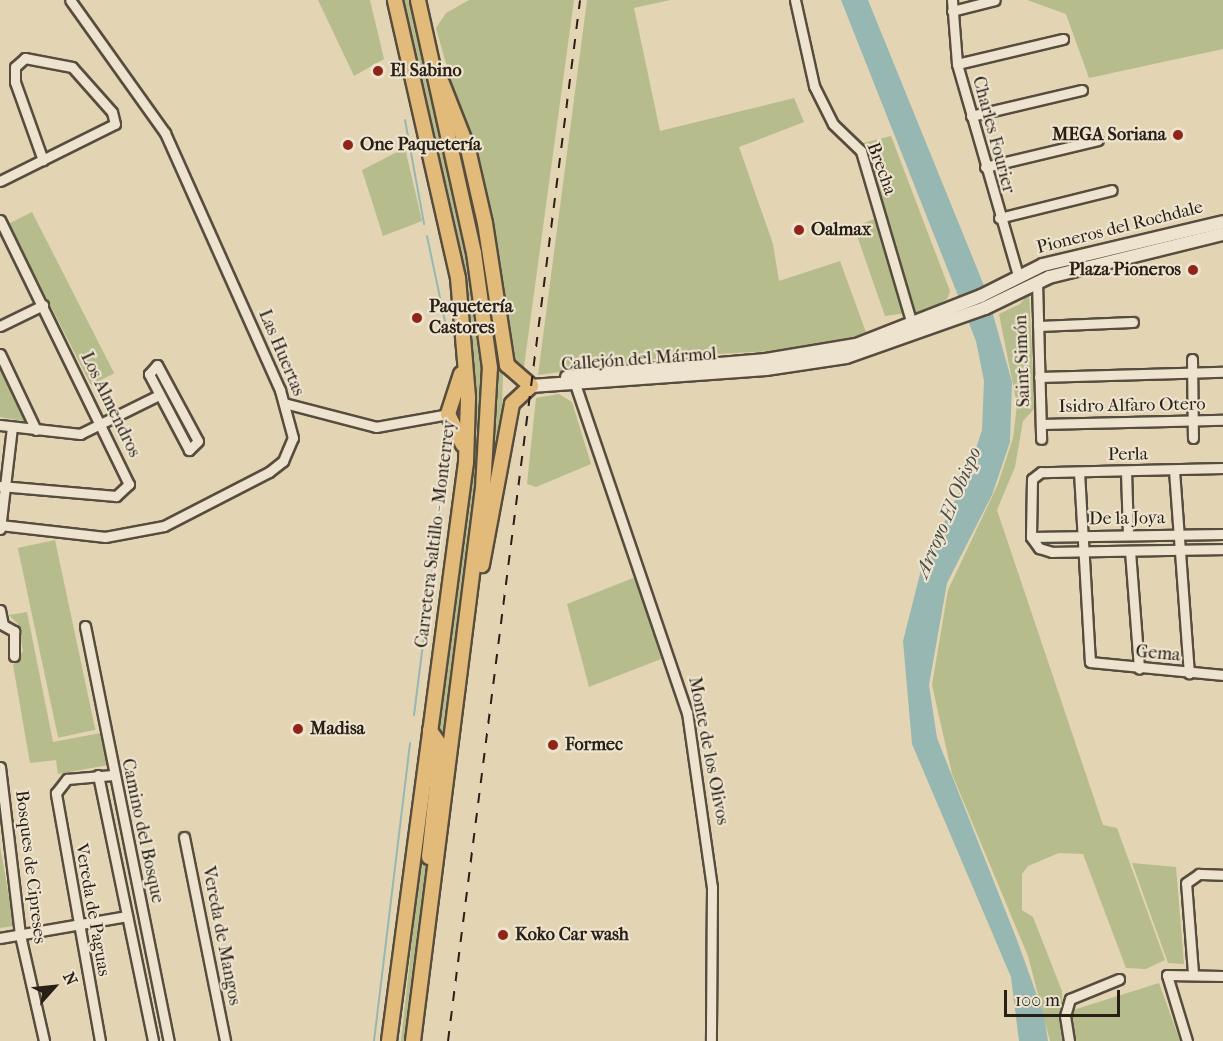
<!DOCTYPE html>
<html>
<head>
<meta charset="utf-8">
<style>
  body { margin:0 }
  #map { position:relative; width:1223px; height:1041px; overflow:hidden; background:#e3d4b3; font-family:"IM FELL French Canon",serif }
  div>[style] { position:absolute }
  .green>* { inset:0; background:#b6bc8b; transform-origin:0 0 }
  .water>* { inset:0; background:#96b7b2 }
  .stream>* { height:2px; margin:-1px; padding:0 1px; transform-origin:1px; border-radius:1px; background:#96b7b2 }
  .roads { filter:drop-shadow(2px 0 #574d3e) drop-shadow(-2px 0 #574d3e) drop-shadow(0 2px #574d3e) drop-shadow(0 -2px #574d3e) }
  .street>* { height:9px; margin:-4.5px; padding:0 4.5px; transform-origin:4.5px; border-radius:4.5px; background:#ede3ce }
  .secondary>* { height:12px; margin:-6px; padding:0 6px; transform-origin:6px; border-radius:6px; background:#ede3ce }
  .primary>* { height:14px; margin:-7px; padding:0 7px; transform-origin:7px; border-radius:7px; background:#e2ba7a }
  .rail>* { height:2px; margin-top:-1px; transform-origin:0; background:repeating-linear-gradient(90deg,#282017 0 10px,transparent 0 20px) }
  .dots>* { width:16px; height:16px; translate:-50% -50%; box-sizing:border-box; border:3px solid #ede3ce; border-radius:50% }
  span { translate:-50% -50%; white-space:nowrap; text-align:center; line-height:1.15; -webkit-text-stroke:4.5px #ede3ce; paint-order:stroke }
  .poi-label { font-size:18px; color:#282017; font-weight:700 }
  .left { translate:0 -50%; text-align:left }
  .right { translate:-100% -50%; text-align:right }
  .street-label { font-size:18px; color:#282017 }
  .water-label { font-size:20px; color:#494d46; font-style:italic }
  .north { position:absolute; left:24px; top:957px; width:60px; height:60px; -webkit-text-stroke:4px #ede3ce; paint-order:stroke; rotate:63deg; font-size:16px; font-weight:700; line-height:24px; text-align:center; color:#282017 }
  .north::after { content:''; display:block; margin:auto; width:21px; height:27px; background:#282017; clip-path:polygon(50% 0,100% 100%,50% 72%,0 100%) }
  .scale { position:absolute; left:1004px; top:990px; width:116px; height:27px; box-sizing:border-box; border:3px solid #282017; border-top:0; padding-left:8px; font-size:18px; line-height:21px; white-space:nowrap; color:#282017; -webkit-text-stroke:4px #ede3ce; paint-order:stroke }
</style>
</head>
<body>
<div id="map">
  <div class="green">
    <div style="clip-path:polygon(318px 0,370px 0,384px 59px,354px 76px)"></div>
    <div style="clip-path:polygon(400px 0,411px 0,482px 325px,485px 417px,445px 738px,437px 721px,474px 408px,474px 360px,452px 229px)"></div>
    <div style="clip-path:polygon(469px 0,574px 0,523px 374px,512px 365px,497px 245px,436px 28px,446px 13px)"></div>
    <div style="clip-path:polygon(587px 0,670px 0,634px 8px,660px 131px,794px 98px,804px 122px,739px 147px,773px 244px,779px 281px,840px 261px,867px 335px,774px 351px,678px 356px,538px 375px)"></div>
    <div style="clip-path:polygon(1027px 0,1223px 0,1223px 49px,1089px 78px,1066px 14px)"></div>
    <div style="clip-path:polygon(450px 111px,462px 142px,496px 307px,503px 371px,502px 419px,485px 523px,497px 398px,493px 312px)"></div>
    <div style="clip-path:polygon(891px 136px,950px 291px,947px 299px,916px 317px,914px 312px,885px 316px,854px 227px,884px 215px,863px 143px)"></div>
    <div style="clip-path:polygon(405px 148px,422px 221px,383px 236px,362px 170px)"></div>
    <div style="left:32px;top:212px;width:181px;height:26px;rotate:63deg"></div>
    <div style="clip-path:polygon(1029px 293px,1035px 408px,1023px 421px,1015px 467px,997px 510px,1103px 825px,1117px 828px,1165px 960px,1146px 969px,1126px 968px,1083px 854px,1059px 853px,1028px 866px,1022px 874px,1022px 910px,1033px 917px,1062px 991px,1063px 1041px,1050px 1041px,1028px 956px,952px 774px,932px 685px,948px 590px,998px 484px,1013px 438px,1017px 405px,999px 314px,1020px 304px)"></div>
    <div style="clip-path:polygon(0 364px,29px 422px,0 417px)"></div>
    <div style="clip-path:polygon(559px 394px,572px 402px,591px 464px,536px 487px,527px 484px,536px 398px)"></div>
    <div style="left:55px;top:540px;width:194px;height:38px;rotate:78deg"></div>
    <div style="clip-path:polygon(636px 577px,661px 659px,589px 687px,567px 604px)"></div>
    <div style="clip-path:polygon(27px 612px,53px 742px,101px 733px,108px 765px,58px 774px,56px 760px,30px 763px,13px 665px,23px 651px,18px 624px,9px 615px)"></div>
    <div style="clip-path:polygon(434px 741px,425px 896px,408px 1041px,401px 1041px)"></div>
    <div style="clip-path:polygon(0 846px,14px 926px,0 928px)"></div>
    <div style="clip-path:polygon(1132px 863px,1176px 867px,1184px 964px,1168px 963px)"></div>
    <div style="clip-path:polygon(1159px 983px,1180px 1041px,1075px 1041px,1070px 1011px)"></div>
  </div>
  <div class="water">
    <div style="clip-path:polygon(841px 0,868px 0,987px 293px,1012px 382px,1010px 442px,992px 495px,947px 583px,929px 685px,937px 738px,1017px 940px,1044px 1015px,1048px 1041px,1019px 1041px,1011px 977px,912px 744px,903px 641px,921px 570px,967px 476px,982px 430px,984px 381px,976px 341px)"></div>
  </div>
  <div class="stream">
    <div style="left:405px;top:120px;width:106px;rotate:79.6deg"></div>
    <div style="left:427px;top:236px;width:97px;rotate:78.1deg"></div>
    <div style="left:414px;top:715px;width:286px;rotate:-82.8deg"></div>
    <div style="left:374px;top:1041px;width:300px;rotate:-83.1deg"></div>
  </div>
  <div class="roads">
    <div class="street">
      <div style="left:795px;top:0;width:88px;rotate:77.5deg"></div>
      <div style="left:814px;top:86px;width:42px;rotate:63.4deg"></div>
      <div style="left:833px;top:124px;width:39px;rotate:44deg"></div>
      <div style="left:861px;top:151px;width:180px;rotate:73.6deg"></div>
      <div style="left:952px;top:0;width:64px;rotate:85.5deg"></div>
      <div style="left:957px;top:64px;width:221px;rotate:73.9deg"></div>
      <div style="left:952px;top:11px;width:44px;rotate:-14.3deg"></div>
      <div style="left:957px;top:64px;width:109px;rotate:-13.3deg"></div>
      <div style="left:971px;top:116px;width:114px;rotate:-13.2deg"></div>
      <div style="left:985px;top:167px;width:116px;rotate:-13.4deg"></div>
      <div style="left:0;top:181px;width:128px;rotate:-26.4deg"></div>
      <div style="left:115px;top:124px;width:12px;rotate:-104deg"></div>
      <div style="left:112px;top:112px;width:60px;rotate:-131.6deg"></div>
      <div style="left:72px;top:67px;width:48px;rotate:-169.2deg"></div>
      <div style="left:25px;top:58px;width:13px;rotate:138deg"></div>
      <div style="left:15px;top:67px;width:15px;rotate:90deg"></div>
      <div style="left:15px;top:82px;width:83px;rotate:70.3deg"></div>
      <div style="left:999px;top:218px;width:116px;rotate:-13.9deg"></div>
      <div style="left:0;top:220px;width:294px;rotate:64deg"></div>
      <div style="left:129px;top:484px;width:18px;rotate:137deg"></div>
      <div style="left:116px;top:496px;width:116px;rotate:-175.1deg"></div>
      <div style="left:1037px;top:281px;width:158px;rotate:88.5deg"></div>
      <div style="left:0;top:326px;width:48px;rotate:-26deg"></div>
      <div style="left:1038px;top:326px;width:95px;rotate:-2.4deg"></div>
      <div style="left:0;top:354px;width:84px;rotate:64.7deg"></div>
      <div style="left:1192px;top:359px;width:79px;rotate:89.3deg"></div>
      <div style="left:157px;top:365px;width:86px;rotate:61.7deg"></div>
      <div style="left:198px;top:441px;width:13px;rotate:135deg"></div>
      <div style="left:189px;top:450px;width:86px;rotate:-117.8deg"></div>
      <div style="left:149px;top:374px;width:12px;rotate:-48deg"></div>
      <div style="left:1039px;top:377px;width:184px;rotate:-1.6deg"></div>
      <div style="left:573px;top:378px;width:353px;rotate:71.2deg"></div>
      <div style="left:687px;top:712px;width:177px;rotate:81.9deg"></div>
      <div style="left:712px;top:887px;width:154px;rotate:90.4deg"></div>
      <div style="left:284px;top:403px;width:95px;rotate:14.6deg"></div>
      <div style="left:376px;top:427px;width:73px;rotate:-10.2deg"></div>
      <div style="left:1041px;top:424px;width:182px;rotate:-1.3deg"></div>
      <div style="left:0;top:425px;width:81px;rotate:6.4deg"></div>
      <div style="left:80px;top:434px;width:88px;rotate:-26.3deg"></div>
      <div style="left:1223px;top:468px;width:182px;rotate:178.7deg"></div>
      <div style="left:1041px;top:472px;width:11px;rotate:142deg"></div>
      <div style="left:1032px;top:479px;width:58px;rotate:91deg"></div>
      <div style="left:1031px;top:537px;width:14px;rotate:54deg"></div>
      <div style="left:1039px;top:548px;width:14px;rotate:17deg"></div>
      <div style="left:1052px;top:552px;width:171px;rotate:-1deg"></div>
      <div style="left:1174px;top:470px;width:204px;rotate:85.8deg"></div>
      <div style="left:1126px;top:471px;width:64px;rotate:88.2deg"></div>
      <div style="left:1079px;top:472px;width:190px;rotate:86.7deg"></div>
      <div style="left:1090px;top:662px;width:134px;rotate:5.6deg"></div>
      <div style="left:0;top:525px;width:106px;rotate:6.5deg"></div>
      <div style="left:105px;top:537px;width:60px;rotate:-10.6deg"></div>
      <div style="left:164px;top:526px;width:118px;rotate:-27.2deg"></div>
      <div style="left:269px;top:472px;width:18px;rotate:-38deg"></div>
      <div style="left:283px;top:461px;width:25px;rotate:-67deg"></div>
      <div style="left:293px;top:438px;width:50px;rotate:-105.2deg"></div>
      <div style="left:280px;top:390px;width:282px;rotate:-114.1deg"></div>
      <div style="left:165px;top:133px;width:163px;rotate:-125.5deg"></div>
      <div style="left:0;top:529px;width:103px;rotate:-83.3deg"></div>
      <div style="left:1031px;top:537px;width:192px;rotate:-0.9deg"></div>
      <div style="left:1130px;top:551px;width:118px;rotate:85.6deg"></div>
      <div style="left:0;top:610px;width:15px;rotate:79deg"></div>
      <div style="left:3px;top:625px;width:13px;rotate:29deg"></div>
      <div style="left:14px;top:631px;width:25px;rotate:90deg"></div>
      <div style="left:85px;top:626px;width:423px;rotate:78.6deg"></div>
      <div style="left:0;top:767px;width:169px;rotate:83.2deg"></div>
      <div style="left:20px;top:935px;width:109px;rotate:77.2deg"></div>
      <div style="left:98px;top:775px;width:272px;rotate:78.3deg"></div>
      <div style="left:184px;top:837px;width:208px;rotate:78.6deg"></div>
      <div style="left:0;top:938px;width:129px;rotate:-9.8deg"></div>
      <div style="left:1193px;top:973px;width:90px;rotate:-94.4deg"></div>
      <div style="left:1186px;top:883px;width:16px;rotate:-35deg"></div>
      <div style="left:1199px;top:874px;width:24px;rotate:2deg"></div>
      <div style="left:100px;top:1041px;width:252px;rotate:-100.1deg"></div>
      <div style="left:56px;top:793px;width:18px;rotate:-52deg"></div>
      <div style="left:67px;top:779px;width:46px;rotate:-5deg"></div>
      <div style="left:1069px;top:1041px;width:25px;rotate:-99deg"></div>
      <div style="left:1065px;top:1016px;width:18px;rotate:-74deg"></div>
      <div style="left:1070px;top:999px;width:53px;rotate:-22.2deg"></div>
      <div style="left:1187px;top:1041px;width:69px;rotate:-106.9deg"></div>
      <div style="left:1167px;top:975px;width:56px;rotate:1deg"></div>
    </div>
    <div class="secondary">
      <div style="left:567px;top:377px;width:200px;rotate:-4.9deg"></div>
      <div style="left:766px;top:360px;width:91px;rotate:-9.5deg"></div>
      <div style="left:856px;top:345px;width:134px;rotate:-21.4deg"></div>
      <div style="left:981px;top:296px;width:69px;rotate:-26.6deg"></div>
      <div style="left:1043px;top:265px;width:185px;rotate:-13.4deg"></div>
      <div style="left:531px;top:386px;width:236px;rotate:-4.1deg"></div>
      <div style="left:766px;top:369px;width:81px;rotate:-8.5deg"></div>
      <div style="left:846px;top:357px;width:147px;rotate:-19.4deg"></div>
      <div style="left:985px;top:308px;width:71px;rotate:-25.8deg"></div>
      <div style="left:1049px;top:277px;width:179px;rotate:-13.9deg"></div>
    </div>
    <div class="primary">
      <div style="left:442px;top:83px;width:71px;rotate:68.5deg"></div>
      <div style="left:468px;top:149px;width:76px;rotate:77.1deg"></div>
      <div style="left:485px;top:223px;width:144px;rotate:81.2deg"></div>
      <div style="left:507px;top:365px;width:32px;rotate:41deg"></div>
      <div style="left:531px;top:386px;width:26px;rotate:137deg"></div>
      <div style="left:512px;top:404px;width:164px;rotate:100.6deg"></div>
      <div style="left:461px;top:374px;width:42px;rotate:108deg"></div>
      <div style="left:448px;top:414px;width:34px;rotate:64deg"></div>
      <div style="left:429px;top:857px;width:112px;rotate:-83.8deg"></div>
      <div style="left:441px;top:746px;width:19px;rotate:-126deg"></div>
      <div style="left:389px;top:1041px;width:584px;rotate:-82.42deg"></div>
      <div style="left:466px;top:462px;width:65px;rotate:-88.2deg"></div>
      <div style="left:468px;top:397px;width:119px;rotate:-94.8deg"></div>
      <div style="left:458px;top:278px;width:285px;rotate:-102.8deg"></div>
      <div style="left:413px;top:1041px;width:557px;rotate:-82.79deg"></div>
      <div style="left:483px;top:488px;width:120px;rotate:-86.7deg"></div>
      <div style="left:490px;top:368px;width:116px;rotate:-97.9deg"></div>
      <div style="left:474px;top:253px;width:259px;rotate:-102.5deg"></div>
    </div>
  </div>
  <div class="rail">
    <div style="left:448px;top:1041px;width:1049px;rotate:-82.77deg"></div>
  </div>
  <div class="dots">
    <div style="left:378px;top:71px;background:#8f2418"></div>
    <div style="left:1178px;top:135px;background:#8f2418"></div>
    <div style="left:348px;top:145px;background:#8f2418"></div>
    <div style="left:799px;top:230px;background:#8f2418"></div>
    <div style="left:1193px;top:270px;background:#8f2418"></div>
    <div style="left:417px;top:318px;background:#8f2418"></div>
    <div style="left:298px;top:729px;background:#8f2418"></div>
    <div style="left:553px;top:745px;background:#8f2418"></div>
    <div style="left:503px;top:935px;background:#8f2418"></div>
  </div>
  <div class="poi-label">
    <span class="left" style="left:390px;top:71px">El Sabino</span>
    <span class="right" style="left:1166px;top:135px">MEGA Soriana</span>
    <span class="left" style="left:360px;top:145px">One Paquetería</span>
    <span class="left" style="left:811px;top:230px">Oalmax</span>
    <span class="right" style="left:1181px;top:270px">Plaza Pioneros</span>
    <span class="left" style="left:429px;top:318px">Paquetería<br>Castores</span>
    <span class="left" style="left:310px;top:729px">Madisa</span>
    <span class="left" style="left:565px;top:745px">Formec</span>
    <span class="left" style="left:515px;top:935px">Koko Car wash</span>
  </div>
  <div class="street-label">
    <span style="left:993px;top:135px;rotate:75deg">Charles Fourier</span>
    <span style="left:881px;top:169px;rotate:70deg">Brecha</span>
    <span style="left:1120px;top:228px;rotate:-14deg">Pioneros del Rochdale</span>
    <span style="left:281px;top:353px;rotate:67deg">Las Huertas</span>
    <span style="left:639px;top:360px;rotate:-4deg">Callejón del Mármol</span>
    <span style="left:1023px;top:361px;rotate:-92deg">Saint Simón</span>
    <span style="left:110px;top:405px;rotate:64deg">Los Almendros</span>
    <span style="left:1132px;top:406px;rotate:-1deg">Isidro Alfaro Otero</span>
    <span style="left:1128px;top:455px;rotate:-1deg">Perla</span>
    <span style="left:1127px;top:519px;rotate:-1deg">De la Joya</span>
    <span style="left:436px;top:534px;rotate:-83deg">Carretera Saltillo - Monterrey</span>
    <span style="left:1158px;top:654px;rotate:5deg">Gema</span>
    <span style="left:708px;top:751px;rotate:79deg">Monte de los Olivos</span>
    <span style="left:142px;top:831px;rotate:78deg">Camino del Bosque</span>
    <span style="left:30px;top:867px;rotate:83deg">Bosques de Cipreses</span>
    <span style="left:92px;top:910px;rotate:80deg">Vereda de Paguas</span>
    <span style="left:221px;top:936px;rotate:79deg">Vereda de Mangos</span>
  </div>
  <div class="water-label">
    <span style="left:948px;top:512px;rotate:-67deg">Arroyo El Obispo</span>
  </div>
  <div class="north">N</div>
  <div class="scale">100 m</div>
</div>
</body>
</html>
